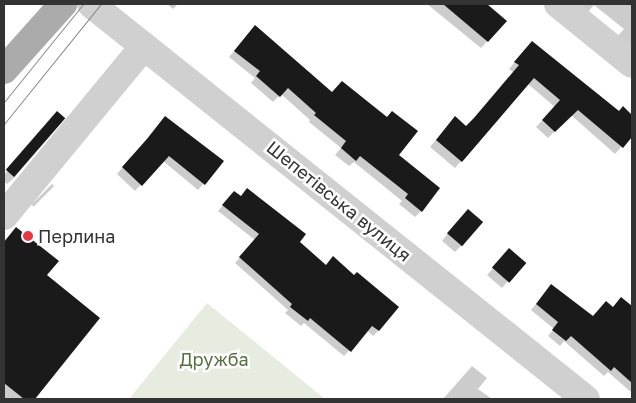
<!DOCTYPE html>
<html>
<head>
<meta charset="utf-8">
<style>
  body { margin:0 }
  #map { position:relative; width:636px; height:403px; overflow:hidden; background:#fff; font-family:"Golos Text",sans-serif }
  div>[style] { position:absolute }
  .green>* { inset:0; background:#e6ecdf }
  .shadow>* { inset:0; background:#0003; transform-origin:0 0 }
  .building>* { inset:0; background:#1a1a1a; transform-origin:0 0 }
  .minor>* { height:28px; margin:-14px; padding:0 14px; transform-origin:14px; border-radius:14px; background:#d0d0d0 }
  .major>* { height:28px; margin:-14px; padding:0 14px; transform-origin:14px; border-radius:14px; background:#ababab }
  .tram>* { height:1px; margin:-0.5px; padding:0 0.5px; transform-origin:0.5px; border-radius:0.5px; background:#888 }
  .dots>* { width:14px; height:14px; translate:-50% -50%; box-sizing:border-box; border:2px solid #fff; border-radius:50% }
  span { translate:-50% -50%; white-space:nowrap; text-align:center; line-height:1.15; -webkit-text-stroke:5px #fff; paint-order:stroke }
  .street-label { font-size:18px; color:#333 }
  .poi-label { font-size:18px; color:#333 }
  .left { translate:0 -50%; text-align:left }
  .park-label { font-size:18px; color:#56703f }
  .frame { position:absolute; inset:0; border:5px solid #333; pointer-events:none }
</style>
</head>
<body>
<div id="map">
  <div class="green">
    <div style="clip-path:polygon(207px 303px,325px 399px,129px 399px)"></div>
  </div>
  <div class="shadow">
    <div style="clip-path:polygon(167px 4px,178px 4px,173px 9px)"></div>
    <div style="clip-path:polygon(427px 4px,481px 4px,483px 6px,486px 4px,505px 21px,481px 48px)"></div>
    <div style="clip-path:polygon(573px 4px,632px 4px,632px 53px,615px 39px,624px 29px,594px 5px,586px 14px)"></div>
    <div style="clip-path:polygon(249px 33px,397px 155px,421px 211px,415px 217px,399px 204px,402px 201px,354px 162px,349px 166px,335px 155px,341px 148px,309px 122px,310px 120px,281px 94px,273px 102px,251px 83px,255px 78px,229px 57px)"></div>
    <div style="clip-path:polygon(525px 49px,618px 112px,623px 108px,632px 116px,632px 135px,615px 154px,571px 115px,548px 138px,536px 127px,555px 107px,528px 84px,455px 168px,430px 147px,449px 124px,466px 127px,513px 72px,509px 69px)"></div>
    <div style="clip-path:polygon(165px 117px,223px 162px,198px 190px,163px 161px,135px 191px,117px 174px)"></div>
    <div style="clip-path:polygon(63px 118px,14px 178px,7px 184px,4px 181px,4px 175px,50px 120px)"></div>
    <div style="left:52px;top:184px;width:3px;height:29px;rotate:45deg"></div>
    <div style="clip-path:polygon(229px 198px,298px 242px,378px 331px,373px 336px,367px 330px,344px 356px,304px 323px,301px 326px,285px 313px,288px 310px,235px 263px,255px 240px,218px 211px)"></div>
    <div style="clip-path:polygon(461px 217px,462px 245px,455px 252px,442px 241px)"></div>
    <div style="clip-path:polygon(16px 228px,45px 276px,99px 318px,33px 399px,4px 399px,4px 241px)"></div>
    <div style="clip-path:polygon(503px 257px,508px 281px,502px 288px,487px 275px)"></div>
    <div style="clip-path:polygon(546px 292px,592px 317px,613px 308px,621px 299px,632px 308px,632px 393px,608px 372px,604px 376px,564px 341px,560px 346px,548px 336px,554px 329px,531px 310px)"></div>
    <div style="clip-path:polygon(472px 366px,487px 378px,478px 389px,492px 399px,443px 399px)"></div>
  </div>
  <div class="building">
    <div style="clip-path:polygon(443px 4px,487px 4px,507px 21px,488px 42px)"></div>
    <div style="clip-path:polygon(255px 25px,332px 92px,342px 81px,387px 117px,392px 111px,418px 131px,399px 155px,440px 188px,422px 212px,405px 198px,408px 194px,360px 156px,356px 161px,341px 148px,346px 141px,314px 115px,316px 113px,288px 88px,280px 97px,256px 76px,260px 71px,234px 51px)"></div>
    <div style="clip-path:polygon(532px 41px,619px 111px,623px 106px,632px 115px,632px 137px,623px 148px,578px 110px,555px 132px,542px 120px,560px 100px,534px 78px,462px 162px,436px 140px,455px 116px,466px 126px,474px 118px,519px 65px,514px 62px)"></div>
    <div style="left:57px;top:111px;width:11px;height:78px;rotate:41deg"></div>
    <div style="clip-path:polygon(165px 116px,224px 161px,205px 185px,169px 156px,142px 186px,122px 167px,147px 139px)"></div>
    <div style="clip-path:polygon(247px 188px,306px 234px,300px 242px,326px 265px,333px 256px,354px 275px,357px 272px,399px 307px,379px 331px,372px 326px,351px 352px,310px 318px,308px 321px,290px 307px,292px 304px,239px 257px,259px 234px,222px 205px,234px 191px,241px 196px)"></div>
    <div style="left:468px;top:209px;width:20px;height:32px;rotate:41deg"></div>
    <div style="clip-path:polygon(16px 227px,59px 261px,47px 275px,100px 318px,35px 399px,24px 399px,4px 383px,4px 242px)"></div>
    <div style="left:509px;top:248px;width:23px;height:26px;rotate:41deg"></div>
    <div style="clip-path:polygon(551px 284px,593px 316px,606px 301px,613px 307px,621px 297px,632px 306px,632px 383px,614px 367px,611px 371px,571px 336px,566px 341px,552px 330px,558px 322px,536px 304px)"></div>
  </div>
  <div class="minor">
    <div style="left:91px;top:4px;width:633px;rotate:38.59deg"></div>
    <div style="left:558px;top:4px;width:95px;rotate:39deg"></div>
    <div style="left:4px;top:216px;width:220px;rotate:-50.5deg"></div>
  </div>
  <div class="major">
    <div style="left:4px;top:70px;width:89px;rotate:-48.2deg"></div>
  </div>
  <div class="tram">
    <div style="left:4px;top:102px;width:126px;rotate:-51.1deg"></div>
    <div style="left:4px;top:124px;width:154px;rotate:-51.1deg"></div>
  </div>
  <div class="dots">
    <div style="left:28px;top:236px;background:#e63946"></div>
  </div>
  <div class="street-label">
    <span style="left:339px;top:201px;rotate:39deg">Шепетівська вулиця</span>
  </div>
  <div class="poi-label">
    <span class="left" style="left:38px;top:236px">Перлина</span>
  </div>
  <div class="park-label">
    <span style="left:214px;top:359px">Дружба</span>
  </div>
  <div class="frame"></div>
</div>
</body>
</html>
